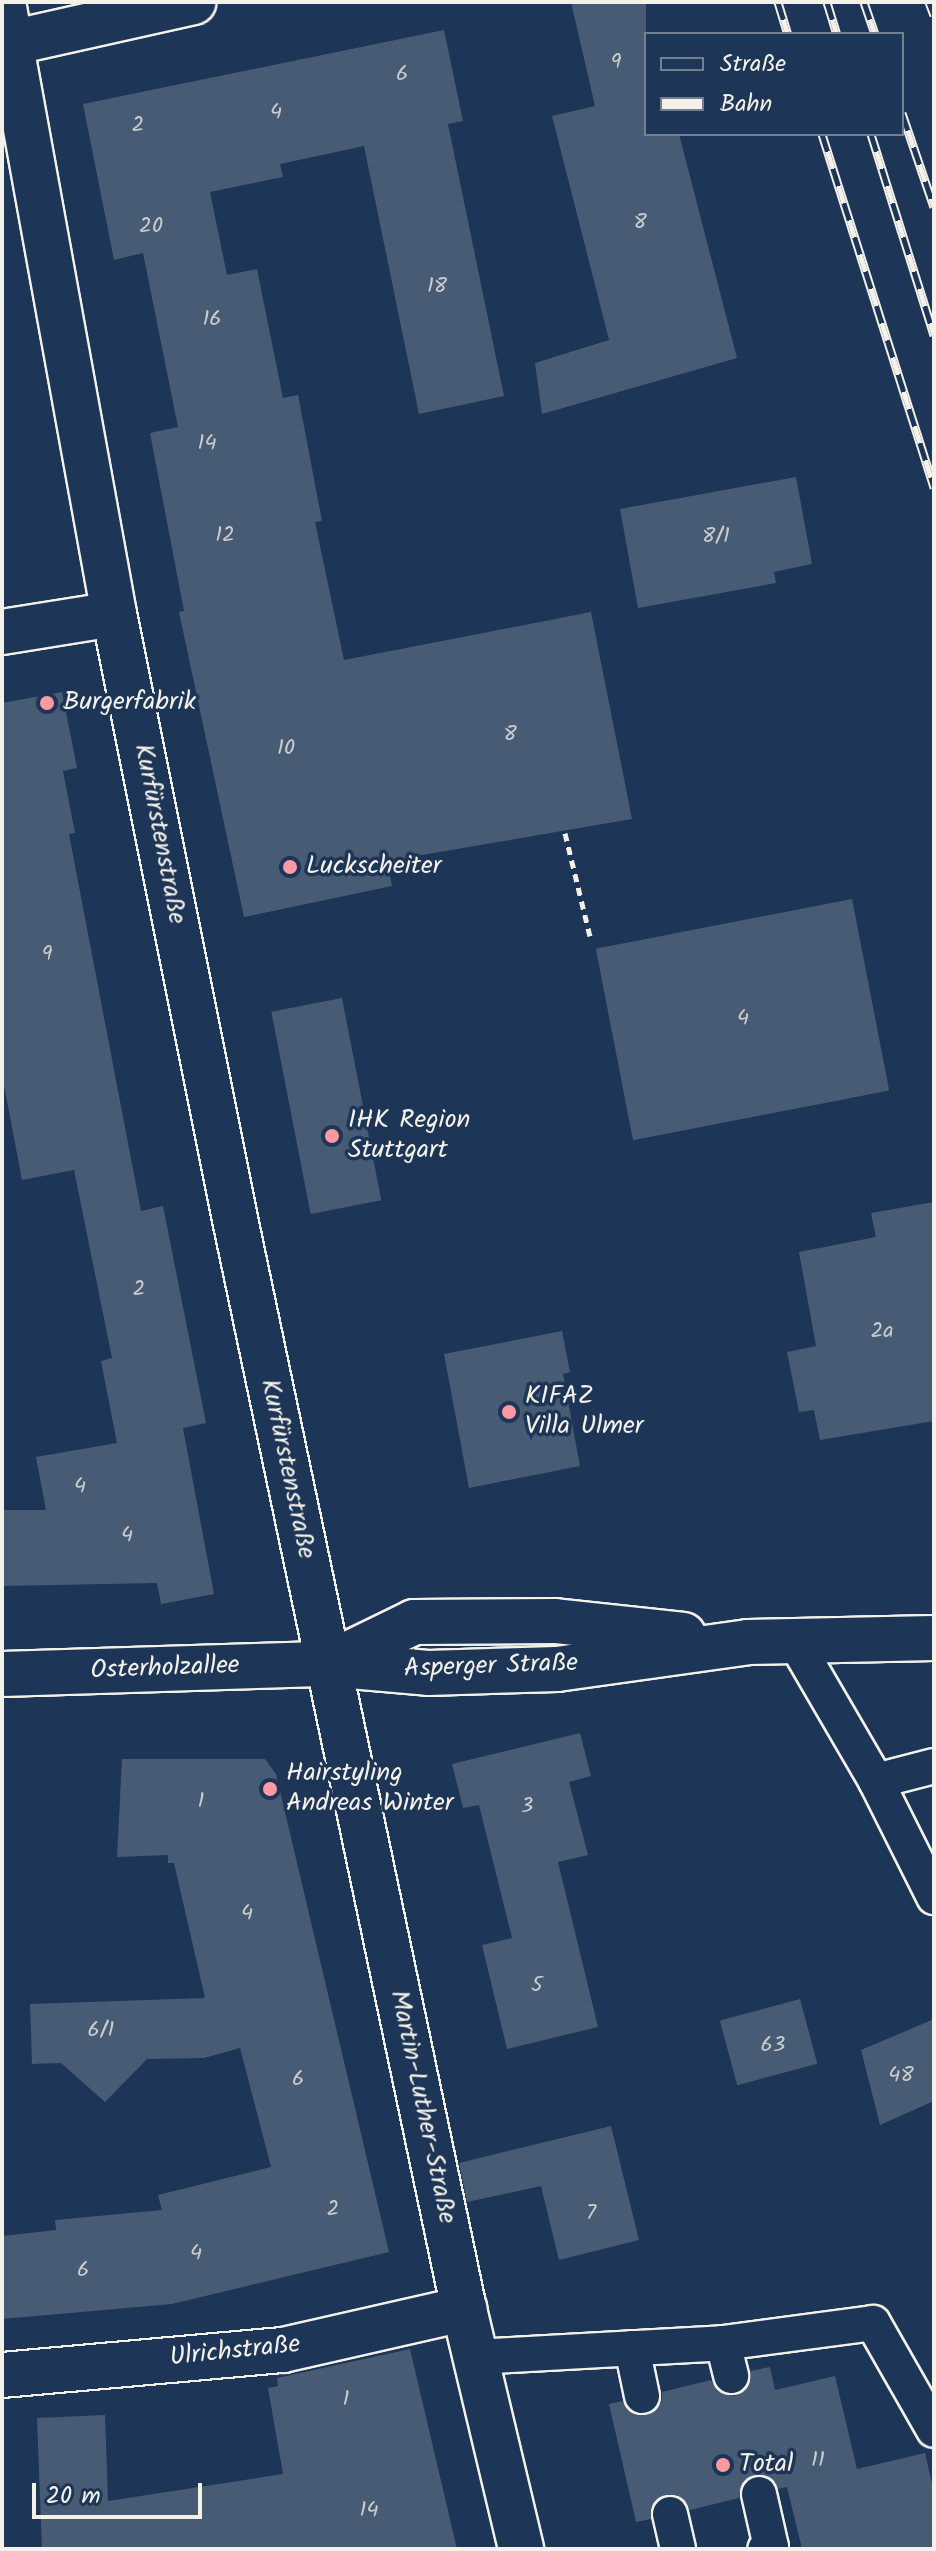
<!DOCTYPE html>
<html>
<head>
<meta charset="utf-8">
<style>
  body { margin:0 }
  #map { position:relative; width:936px; height:2551px; overflow:hidden; background:#1d3557; font-family:Kalam,sans-serif }
  div>[style] { position:absolute }
  .building>* { inset:0; background:#485b74; transform-origin:0 0 }
  .path>* { height:5px; margin-top:-2.5px; transform-origin:0; background:repeating-linear-gradient(90deg,#f4f1e8 0 8px,transparent 0 14px) }
  .roads { filter:drop-shadow(2px 0 #f4f1e8) drop-shadow(-2px 0 #f4f1e8) drop-shadow(0 2px #f4f1e8) drop-shadow(0 -2px #f4f1e8) }
  .lane>* { height:34px; margin:-17px; padding:0 17px; transform-origin:17px; border-radius:17px; background:#1d3557 }
  .street>* { height:44px; margin:-22px; padding:0 22px; transform-origin:22px; border-radius:22px; background:#1d3557 }
  .secondary>* { height:44px; margin:-22px; padding:0 22px; transform-origin:22px; border-radius:22px; background:#1d3557 }
  .rail>* { height:9px; margin-top:-4.5px; transform-origin:0; background:repeating-linear-gradient(90deg,#1d3557 0 18px,#f4f1e8 0 36px); box-sizing:border-box; border-block:2px solid #f4f1e8 }
  .dots>* { width:22px; height:22px; translate:-50% -50%; box-sizing:border-box; border:4px solid #1d3557; border-radius:50% }
  span { translate:-50% -50%; white-space:nowrap; text-align:center; line-height:1.15; -webkit-text-stroke:7px #1d3557; paint-order:stroke }
  .number-label { font-size:22px; color:#c9cccb }
  .number-label span { -webkit-text-stroke-width:0 }
  .poi-label { font-size:26px; color:#f4f1e8 }
  .left { translate:0 -50%; text-align:left }
  .street-label { font-size:26px; color:#f4f1e8 }
  .frame { position:absolute; inset:0; border:4px solid #f4f1e8; pointer-events:none }
  .legend { position:absolute; left:644px; top:32px; width:260px; height:104px; box-sizing:border-box; background:#1d3557; border:2px solid #738091; margin:0; padding:10px 14px; list-style:none; font-size:24px; color:#f4f1e8 }
  .legend li { display:flex; align-items:center; gap:16px; height:40px }
  .legend b { width:40px; border:2px solid #738091 }
  .scale { position:absolute; left:32px; top:2483px; width:170px; height:36px; box-sizing:border-box; border:4px solid #f4f1e8; border-top:0; padding-left:10px; font-size:24px; line-height:28px; white-space:nowrap; color:#f4f1e8; -webkit-text-stroke:6px #1d3557; paint-order:stroke }
</style>
</head>
<body>
<div id="map">
  <div class="building">
    <div style="clip-path:polygon(571px 2px,646px 2px,646px 134px,679px 134px,737px 358px,542px 414px,535px 363px,609px 340px,552px 116px,595px 106px)"></div>
    <div style="clip-path:polygon(444px 30px,463px 121px,448px 124px,504px 396px,419px 414px,364px 146px,280px 164px,283px 177px,210px 192px,227px 275px,257px 269px,283px 398px,298px 395px,322px 521px,315px 522px,344px 660px,591px 612px,632px 819px,387px 861px,392px 886px,244px 917px,179px 612px,184px 611px,150px 433px,178px 427px,143px 253px,114px 260px,83px 104px)"></div>
    <div style="clip-path:polygon(796px 477px,812px 564px,774px 572px,776px 583px,638px 608px,620px 509px)"></div>
    <div style="clip-path:polygon(62px 692px,77px 768px,63px 771px,75px 833px,69px 834px,141px 1211px,163px 1206px,206px 1423px,183px 1428px,214px 1594px,161px 1604px,157px 1583px,2px 1586px,2px 1510px,46px 1510px,36px 1457px,117px 1443px,101px 1361px,112px 1358px,74px 1170px,22px 1180px,2px 1075px,2px 703px)"></div>
    <div style="left:852px;top:899px;width:195px;height:261px;rotate:79deg"></div>
    <div style="left:342px;top:998px;width:206px;height:72px;rotate:79deg"></div>
    <div style="clip-path:polygon(934px 1202px,934px 1421px,820px 1440px,814px 1410px,799px 1412px,787px 1352px,816px 1346px,799px 1252px,876px 1237px,871px 1213px)"></div>
    <div style="clip-path:polygon(562px 1331px,570px 1372px,563px 1374px,580px 1466px,469px 1488px,444px 1354px)"></div>
    <div style="clip-path:polygon(580px 1733px,591px 1776px,569px 1782px,588px 1855px,558px 1862px,598px 2027px,507px 2049px,482px 1945px,512px 1938px,479px 1805px,463px 1808px,452px 1764px)"></div>
    <div style="clip-path:polygon(122px 1759px,265px 1759px,276px 1774px,389px 2252px,172px 2304px,2px 2319px,2px 2236px,56px 2230px,55px 2220px,162px 2210px,158px 2195px,271px 2167px,240px 2048px,204px 2058px,147px 2059px,105px 2102px,61px 2063px,32px 2064px,30px 2004px,205px 1998px,174px 1863px,168px 1863px,168px 1855px,117px 1857px)"></div>
    <div style="left:800px;top:1999px;width:67px;height:83px;rotate:75deg"></div>
    <div style="clip-path:polygon(934px 2019px,934px 2101px,880px 2125px,861px 2050px)"></div>
    <div style="clip-path:polygon(611px 2126px,639px 2240px,559px 2260px,541px 2186px,467px 2202px,459px 2163px)"></div>
    <div style="clip-path:polygon(410px 2349px,457px 2549px,42px 2549px,37px 2418px,105px 2415px,108px 2501px,283px 2474px,268px 2388px,278px 2386px,277px 2378px)"></div>
    <div style="clip-path:polygon(770px 2367px,775px 2390px,835px 2376px,857px 2469px,925px 2453px,934px 2492px,934px 2549px,802px 2549px,787px 2487px,778px 2489px,764px 2475px,745px 2480px,739px 2498px,690px 2510px,677px 2495px,665px 2495px,651px 2507px,651px 2519px,636px 2522px,609px 2404px,623px 2401px,635px 2415px,647px 2415px,661px 2403px,662px 2392px,711px 2380px,717px 2390px,735px 2396px,745px 2390px,750px 2371px)"></div>
  </div>
  <div class="path">
    <div style="left:565px;top:833px;width:106px;rotate:76.4deg"></div>
  </div>
  <div class="roads">
    <div class="lane">
      <div style="left:794px;top:1640px;width:163px;rotate:59.8deg"></div>
      <div style="left:876px;top:1781px;width:130px;rotate:63.4deg"></div>
      <div style="left:876px;top:1781px;width:60px;rotate:-14.5deg"></div>
      <div style="left:723px;top:2343px;width:151px;rotate:-7.6deg"></div>
      <div style="left:873px;top:2323px;width:123px;rotate:60.3deg"></div>
      <div style="left:632px;top:2348px;width:49px;rotate:78.2deg"></div>
      <div style="left:475px;top:2357px;width:248px;rotate:-3.2deg"></div>
      <div style="left:723px;top:2343px;width:34px;rotate:76deg"></div>
      <div style="left:759px;top:2494px;width:54px;rotate:77.2deg"></div>
      <div style="left:771px;top:2547px;width:6px;rotate:162deg"></div>
      <div style="left:670px;top:2514px;width:36px;rotate:77deg"></div>
    </div>
    <div class="street">
      <div style="left:10px;top:43px;width:188px;rotate:-12.6deg"></div>
      <div style="left:2px;top:632px;width:113px;rotate:-9.1deg"></div>
      <div style="left:328px;top:1664px;width:96px;rotate:-26deg"></div>
      <div style="left:414px;top:1622px;width:141px;rotate:-0.4deg"></div>
      <div style="left:555px;top:1621px;width:129px;rotate:6.2deg"></div>
      <div style="left:2px;top:1674px;width:326px;rotate:-1.8deg"></div>
      <div style="left:328px;top:1664px;width:100px;rotate:5.1deg"></div>
      <div style="left:428px;top:1673px;width:129px;rotate:-1.8deg"></div>
      <div style="left:557px;top:1669px;width:193px;rotate:-8deg"></div>
      <div style="left:748px;top:1642px;width:186px;rotate:-1.2deg"></div>
      <div style="left:2px;top:2375px;width:282px;rotate:-5.1deg"></div>
      <div style="left:283px;top:2350px;width:186px;rotate:-12.8deg"></div>
    </div>
    <div class="secondary">
      <div style="left:3px;top:2px;width:622px;rotate:79.72deg"></div>
      <div style="left:114px;top:614px;width:617px;rotate:78.69deg"></div>
      <div style="left:235px;top:1219px;width:1114px;rotate:78.14deg"></div>
      <div style="left:464px;top:2309px;width:247px;rotate:76.6deg"></div>
    </div>
  </div>
  <div class="rail">
    <div style="left:778px;top:2px;width:34px;rotate:73deg"></div>
    <div style="left:827px;top:2px;width:34px;rotate:73deg"></div>
    <div style="left:864px;top:2px;width:34px;rotate:71deg"></div>
    <div style="left:929px;top:2px;width:14px;rotate:69deg"></div>
    <div style="left:902px;top:113px;width:99px;rotate:71.2deg"></div>
    <div style="left:822px;top:134px;width:371px;rotate:72.4deg"></div>
    <div style="left:871px;top:134px;width:211px;rotate:72.6deg"></div>
  </div>
  <div class="dots">
    <div style="left:47px;top:703px;background:#ff9aa2"></div>
    <div style="left:290px;top:867px;background:#ff9aa2"></div>
    <div style="left:332px;top:1136px;background:#ff9aa2"></div>
    <div style="left:509px;top:1412px;background:#ff9aa2"></div>
    <div style="left:270px;top:1789px;background:#ff9aa2"></div>
    <div style="left:723px;top:2465px;background:#ff9aa2"></div>
  </div>
  <div class="number-label">
    <span style="left:616px;top:63px">9</span>
    <span style="left:402px;top:75px">6</span>
    <span style="left:276px;top:113px">4</span>
    <span style="left:138px;top:126px">2</span>
    <span style="left:640px;top:223px">8</span>
    <span style="left:151px;top:227px">20</span>
    <span style="left:437px;top:287px">18</span>
    <span style="left:212px;top:320px">16</span>
    <span style="left:207px;top:444px">14</span>
    <span style="left:225px;top:536px">12</span>
    <span style="left:716px;top:537px">8/1</span>
    <span style="left:510px;top:735px">8</span>
    <span style="left:286px;top:749px">10</span>
    <span style="left:47px;top:955px">9</span>
    <span style="left:743px;top:1019px">4</span>
    <span style="left:139px;top:1290px">2</span>
    <span style="left:882px;top:1332px">2a</span>
    <span style="left:80px;top:1487px">4</span>
    <span style="left:127px;top:1536px">4</span>
    <span style="left:201px;top:1802px">1</span>
    <span style="left:527px;top:1807px">3</span>
    <span style="left:247px;top:1914px">4</span>
    <span style="left:537px;top:1986px">5</span>
    <span style="left:101px;top:2031px">6/1</span>
    <span style="left:773px;top:2046px">63</span>
    <span style="left:901px;top:2076px">48</span>
    <span style="left:298px;top:2080px">6</span>
    <span style="left:333px;top:2210px">2</span>
    <span style="left:591px;top:2214px">7</span>
    <span style="left:196px;top:2254px">4</span>
    <span style="left:83px;top:2271px">6</span>
    <span style="left:346px;top:2400px">1</span>
    <span style="left:818px;top:2461px">11</span>
    <span style="left:369px;top:2511px">14</span>
  </div>
  <div class="poi-label">
    <span class="left" style="left:63px;top:703px">Burgerfabrik</span>
    <span class="left" style="left:306px;top:867px">Luckscheiter</span>
    <span class="left" style="left:348px;top:1136px">IHK Region<br>Stuttgart</span>
    <span class="left" style="left:525px;top:1412px">KIFAZ<br>Villa Ulmer</span>
    <span class="left" style="left:286px;top:1789px">Hairstyling<br>Andreas Winter</span>
    <span class="left" style="left:739px;top:2465px">Total</span>
  </div>
  <div class="street-label">
    <span style="left:159px;top:834px;rotate:79deg">Kurfürstenstraße</span>
    <span style="left:287px;top:1469px;rotate:78deg">Kurfürstenstraße</span>
    <span style="left:491px;top:1667px;rotate:-2deg">Asperger Straße</span>
    <span style="left:165px;top:1669px;rotate:-2deg">Osterholzallee</span>
    <span style="left:422px;top:2107px;rotate:78deg">Martin-Luther-Straße</span>
    <span style="left:235px;top:2352px;rotate:-6deg">Ulrichstraße</span>
  </div>
  <div class="frame"></div>
  <ul class="legend">
  <li><b style="height:10px;background:#1d3557"></b>Straße</li>
  <li><b style="height:10px;background:#f4f1e8"></b>Bahn</li>
  </ul>
  <div class="scale">20 m</div>
</div>
</body>
</html>
